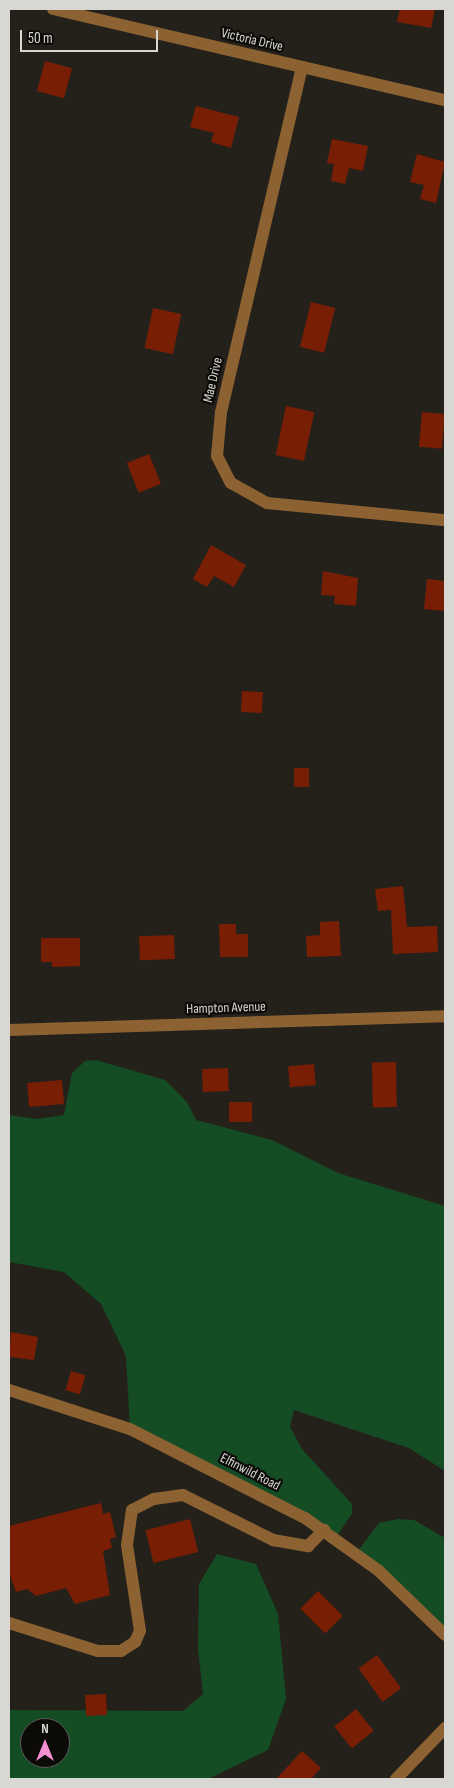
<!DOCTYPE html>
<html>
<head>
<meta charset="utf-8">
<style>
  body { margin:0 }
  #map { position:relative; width:454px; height:1788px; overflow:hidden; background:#24211b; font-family:"Sofia Sans Condensed",sans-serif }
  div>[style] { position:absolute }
  .green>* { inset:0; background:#144c24 }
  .building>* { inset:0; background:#781e05; transform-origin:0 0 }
  .minor>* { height:12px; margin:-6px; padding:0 6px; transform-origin:6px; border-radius:6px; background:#8d6232 }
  span { translate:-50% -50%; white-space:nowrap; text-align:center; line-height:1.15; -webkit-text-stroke:4.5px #0c0b08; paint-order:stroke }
  .street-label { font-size:14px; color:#d9d7d3 }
  .frame { position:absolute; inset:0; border:10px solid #d9d7d3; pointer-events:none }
  .north { position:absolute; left:20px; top:1718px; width:50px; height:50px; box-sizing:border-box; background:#0c0b08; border:1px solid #5e5d59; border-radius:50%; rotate:0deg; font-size:14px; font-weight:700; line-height:20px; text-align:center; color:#d9d7d3 }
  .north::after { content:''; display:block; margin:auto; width:18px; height:22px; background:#f591d3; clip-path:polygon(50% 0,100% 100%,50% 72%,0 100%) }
  .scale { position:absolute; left:20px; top:30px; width:138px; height:22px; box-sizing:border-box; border:2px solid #d9d7d3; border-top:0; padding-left:6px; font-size:15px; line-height:18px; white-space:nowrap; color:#d9d7d3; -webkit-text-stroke:4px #0c0b08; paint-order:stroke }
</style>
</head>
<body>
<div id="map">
  <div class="green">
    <div style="clip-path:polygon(96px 1060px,165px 1080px,187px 1102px,196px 1120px,272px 1140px,338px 1173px,445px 1206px,445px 1471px,409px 1448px,294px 1410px,290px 1427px,302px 1449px,352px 1504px,352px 1514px,336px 1537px,130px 1429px,126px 1356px,101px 1304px,64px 1272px,9px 1262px,9px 1115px,37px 1119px,64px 1115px,72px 1073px,85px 1061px)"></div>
    <div style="clip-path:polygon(398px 1519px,414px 1520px,445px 1538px,445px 1635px,357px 1552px,379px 1523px)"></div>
    <div style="clip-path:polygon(evenodd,217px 1554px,256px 1564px,278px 1614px,286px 1699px,268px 1750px,208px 1779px,9px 1779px,9px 1710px,183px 1711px,203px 1694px,198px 1649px,199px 1584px,217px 1554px,30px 1728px,60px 1728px,60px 1758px,30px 1758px,30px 1728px)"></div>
  </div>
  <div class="building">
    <div style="clip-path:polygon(400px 9px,435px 9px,431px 28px,397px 22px)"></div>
    <div style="left:45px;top:61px;width:28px;height:31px;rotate:15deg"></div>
    <div style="clip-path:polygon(196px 106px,239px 117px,231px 148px,211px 142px,214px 133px,190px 127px)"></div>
    <div style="clip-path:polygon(332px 139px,368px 146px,363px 171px,349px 168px,345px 184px,331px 181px,334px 164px,327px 163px)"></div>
    <div style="clip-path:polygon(417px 154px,445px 162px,436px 203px,420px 199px,424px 185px,410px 182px)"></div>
    <div style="left:311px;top:302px;width:25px;height:46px;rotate:14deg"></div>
    <div style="left:153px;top:308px;width:29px;height:41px;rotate:12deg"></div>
    <div style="left:286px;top:406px;width:29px;height:50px;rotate:12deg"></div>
    <div style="left:422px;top:412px;width:23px;height:35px;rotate:5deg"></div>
    <div style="left:149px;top:454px;width:32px;height:24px;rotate:68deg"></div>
    <div style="clip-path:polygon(211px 545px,246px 565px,234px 587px,214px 576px,207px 587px,193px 579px)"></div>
    <div style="clip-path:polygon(323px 571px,358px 578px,356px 606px,334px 604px,335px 596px,321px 595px)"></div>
    <div style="clip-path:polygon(427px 579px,445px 581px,445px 611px,424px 609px)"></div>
    <div style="left:242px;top:691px;width:21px;height:21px;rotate:3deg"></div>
    <div style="left:294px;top:768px;width:15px;height:19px"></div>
    <div style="clip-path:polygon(403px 886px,407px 927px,437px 926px,438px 952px,393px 954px,391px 910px,378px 911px,375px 889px)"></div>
    <div style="clip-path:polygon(339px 921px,341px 956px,307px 957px,306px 936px,320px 935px,320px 922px)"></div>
    <div style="clip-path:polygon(219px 924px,236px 924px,236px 934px,248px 934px,248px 957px,220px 957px)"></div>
    <div style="left:174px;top:935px;width:24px;height:35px;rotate:88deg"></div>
    <div style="clip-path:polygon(41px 938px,80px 938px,80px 966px,52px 967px,52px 962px,41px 962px)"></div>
    <div style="left:396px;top:1062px;width:45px;height:24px;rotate:89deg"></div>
    <div style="left:314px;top:1064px;width:21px;height:26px;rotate:85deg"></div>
    <div style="left:228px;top:1068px;width:23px;height:26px;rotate:88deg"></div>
    <div style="left:62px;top:1080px;width:24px;height:35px;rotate:85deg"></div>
    <div style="left:229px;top:1102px;width:23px;height:20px"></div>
    <div style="clip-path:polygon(11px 1332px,38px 1337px,34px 1360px,9px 1357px)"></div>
    <div style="left:71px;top:1371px;width:15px;height:20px;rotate:16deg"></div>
    <div style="clip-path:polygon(101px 1503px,103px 1514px,110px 1512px,116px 1537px,110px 1539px,112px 1548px,103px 1551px,110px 1595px,75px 1604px,66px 1588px,36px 1596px,27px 1589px,16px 1592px,9px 1573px,9px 1526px)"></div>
    <div style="left:190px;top:1519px;width:34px;height:46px;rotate:76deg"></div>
    <div style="left:318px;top:1591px;width:35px;height:25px;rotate:45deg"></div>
    <div style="left:377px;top:1655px;width:41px;height:23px;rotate:54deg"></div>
    <div style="left:106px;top:1694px;width:21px;height:21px;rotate:87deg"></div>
    <div style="left:356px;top:1709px;width:28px;height:28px;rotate:51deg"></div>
    <div style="clip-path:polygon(302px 1751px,321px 1768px,311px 1779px,276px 1779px)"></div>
  </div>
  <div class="minor">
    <div style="left:53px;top:9px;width:402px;rotate:13.1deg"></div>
    <div style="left:302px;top:67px;width:354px;rotate:103.2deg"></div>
    <div style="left:221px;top:412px;width:44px;rotate:95.2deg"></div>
    <div style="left:217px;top:456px;width:30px;rotate:63deg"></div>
    <div style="left:231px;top:483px;width:41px;rotate:29.1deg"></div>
    <div style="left:267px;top:503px;width:179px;rotate:5.5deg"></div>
    <div style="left:9px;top:1030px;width:436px;rotate:-1.8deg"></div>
    <div style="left:9px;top:1390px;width:127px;rotate:17.9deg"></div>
    <div style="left:130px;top:1429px;width:196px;rotate:27deg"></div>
    <div style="left:305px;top:1518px;width:91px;rotate:35.6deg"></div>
    <div style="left:379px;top:1571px;width:92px;rotate:44.1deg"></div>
    <div style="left:9px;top:1623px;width:93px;rotate:17.5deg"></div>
    <div style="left:98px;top:1651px;width:23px"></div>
    <div style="left:121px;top:1651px;width:17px;rotate:-33deg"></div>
    <div style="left:135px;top:1642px;width:12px;rotate:-66deg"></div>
    <div style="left:140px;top:1631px;width:87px;rotate:-98.6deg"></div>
    <div style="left:127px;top:1545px;width:35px;rotate:-82deg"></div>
    <div style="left:132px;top:1510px;width:25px;rotate:-27deg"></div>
    <div style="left:154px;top:1499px;width:29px;rotate:-8deg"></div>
    <div style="left:183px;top:1495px;width:101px;rotate:26.6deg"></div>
    <div style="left:273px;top:1540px;width:36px;rotate:10deg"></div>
    <div style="left:308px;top:1546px;width:23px;rotate:-45deg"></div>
    <div style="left:396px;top:1779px;width:71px;rotate:-46.1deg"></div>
  </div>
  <div class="street-label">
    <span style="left:252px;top:40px;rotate:13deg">Victoria Drive</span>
    <span style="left:213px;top:380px;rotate:-77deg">Mae Drive</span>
    <span style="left:226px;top:1008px;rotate:-2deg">Hampton Avenue</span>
    <span style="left:250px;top:1472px;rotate:27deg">Elfinwild Road</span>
  </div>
  <div class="frame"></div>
  <div class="north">N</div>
  <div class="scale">50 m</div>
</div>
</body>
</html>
